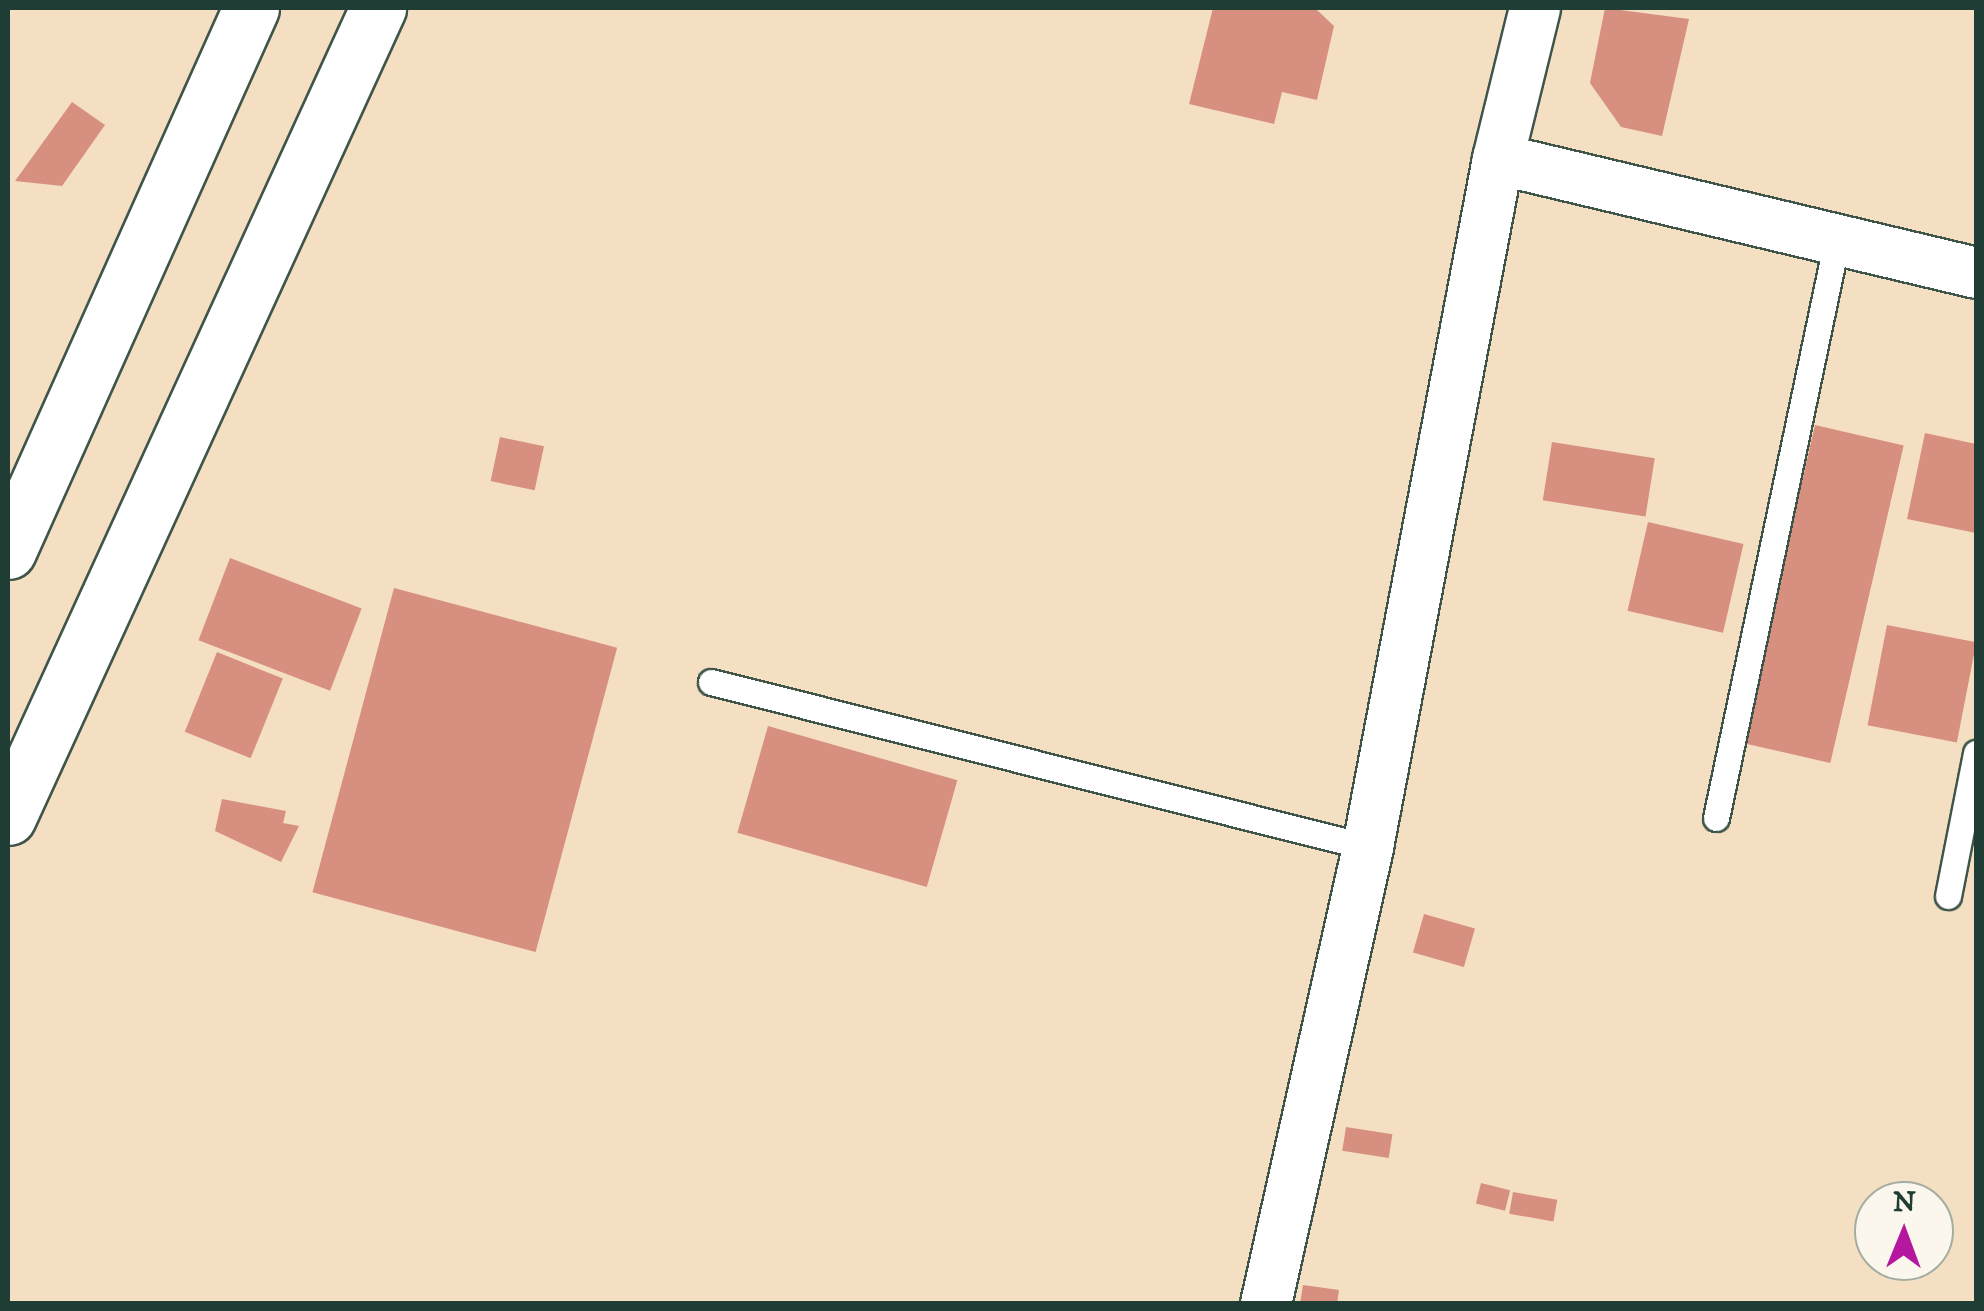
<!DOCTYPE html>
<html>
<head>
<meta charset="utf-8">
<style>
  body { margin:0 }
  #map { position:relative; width:1984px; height:1311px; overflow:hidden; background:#f4dfc3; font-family:"IM FELL DW Pica",serif }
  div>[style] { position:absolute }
  .building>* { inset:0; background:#d7907f; transform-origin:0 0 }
  .roads { filter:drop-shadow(2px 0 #3f5549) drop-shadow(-2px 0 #3f5549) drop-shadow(0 2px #3f5549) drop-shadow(0 -2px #3f5549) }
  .service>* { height:25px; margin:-12.5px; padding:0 12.5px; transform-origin:12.5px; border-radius:12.5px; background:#fff }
  .minor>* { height:50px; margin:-25px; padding:0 25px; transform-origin:25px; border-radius:25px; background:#fff }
  .tertiary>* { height:55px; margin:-27.5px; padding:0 27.5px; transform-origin:27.5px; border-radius:27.5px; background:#fff }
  span { translate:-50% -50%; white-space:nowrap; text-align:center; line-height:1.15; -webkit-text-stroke:8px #fbf7ec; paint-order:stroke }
  .frame { position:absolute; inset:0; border:10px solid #1f3d34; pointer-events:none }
  .north { position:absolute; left:1854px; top:1181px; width:100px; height:100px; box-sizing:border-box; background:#fbf7ec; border:2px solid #a3ada2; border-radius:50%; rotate:1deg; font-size:28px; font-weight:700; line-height:40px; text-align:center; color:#1f3d34 }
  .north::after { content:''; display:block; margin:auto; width:35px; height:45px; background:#b5179e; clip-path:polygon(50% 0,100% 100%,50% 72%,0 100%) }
</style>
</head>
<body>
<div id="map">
  <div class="building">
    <div style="clip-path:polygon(1213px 8px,1316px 9px,1334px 26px,1317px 100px,1282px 92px,1274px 124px,1189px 104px)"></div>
    <div style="clip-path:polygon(1605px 8px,1689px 19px,1662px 136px,1621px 127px,1590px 83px)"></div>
    <div style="clip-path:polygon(72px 102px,105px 125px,62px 186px,15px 181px)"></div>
    <div style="left:1815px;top:425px;width:91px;height:326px;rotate:13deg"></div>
    <div style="clip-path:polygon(1925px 433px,1976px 444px,1976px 533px,1907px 519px)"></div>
    <div style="left:500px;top:437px;width:45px;height:45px;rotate:12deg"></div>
    <div style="left:1552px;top:442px;width:104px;height:59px;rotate:9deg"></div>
    <div style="left:1648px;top:522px;width:98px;height:91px;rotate:13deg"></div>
    <div style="left:230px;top:558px;width:141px;height:88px;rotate:21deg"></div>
    <div style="left:394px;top:588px;width:231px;height:315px;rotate:15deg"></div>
    <div style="left:1887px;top:625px;width:91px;height:102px;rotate:11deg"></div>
    <div style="left:217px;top:652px;width:71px;height:86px;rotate:22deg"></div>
    <div style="left:768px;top:726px;width:197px;height:111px;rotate:16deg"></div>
    <div style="clip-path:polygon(222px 799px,286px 811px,283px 823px,299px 826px,281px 862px,215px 831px)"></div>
    <div style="left:1424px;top:914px;width:53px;height:40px;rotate:16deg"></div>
    <div style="left:1346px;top:1127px;width:47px;height:24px;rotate:9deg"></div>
    <div style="left:1481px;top:1183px;width:30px;height:21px;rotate:14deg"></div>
    <div style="left:1513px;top:1192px;width:45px;height:22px;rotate:10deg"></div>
    <div style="clip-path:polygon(1303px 1285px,1339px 1290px,1337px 1304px,1300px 1304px)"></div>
  </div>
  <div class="roads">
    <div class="service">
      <div style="left:711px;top:682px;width:677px;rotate:14.1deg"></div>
      <div style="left:1716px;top:818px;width:591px;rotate:-78.18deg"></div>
      <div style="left:1948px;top:896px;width:146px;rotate:-78.9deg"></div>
    </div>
    <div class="minor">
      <div style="left:1498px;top:159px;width:491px;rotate:13.4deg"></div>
      <div style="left:1266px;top:1304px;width:468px;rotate:-77.4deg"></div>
      <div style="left:1368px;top:847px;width:700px;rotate:-79.3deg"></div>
      <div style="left:1498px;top:159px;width:155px;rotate:-76.2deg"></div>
    </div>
    <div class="tertiary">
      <div style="left:8px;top:551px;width:595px;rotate:-65.89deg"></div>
      <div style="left:8px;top:817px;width:890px;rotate:-65.42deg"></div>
    </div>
  </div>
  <div class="frame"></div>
  <div class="north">N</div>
</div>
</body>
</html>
